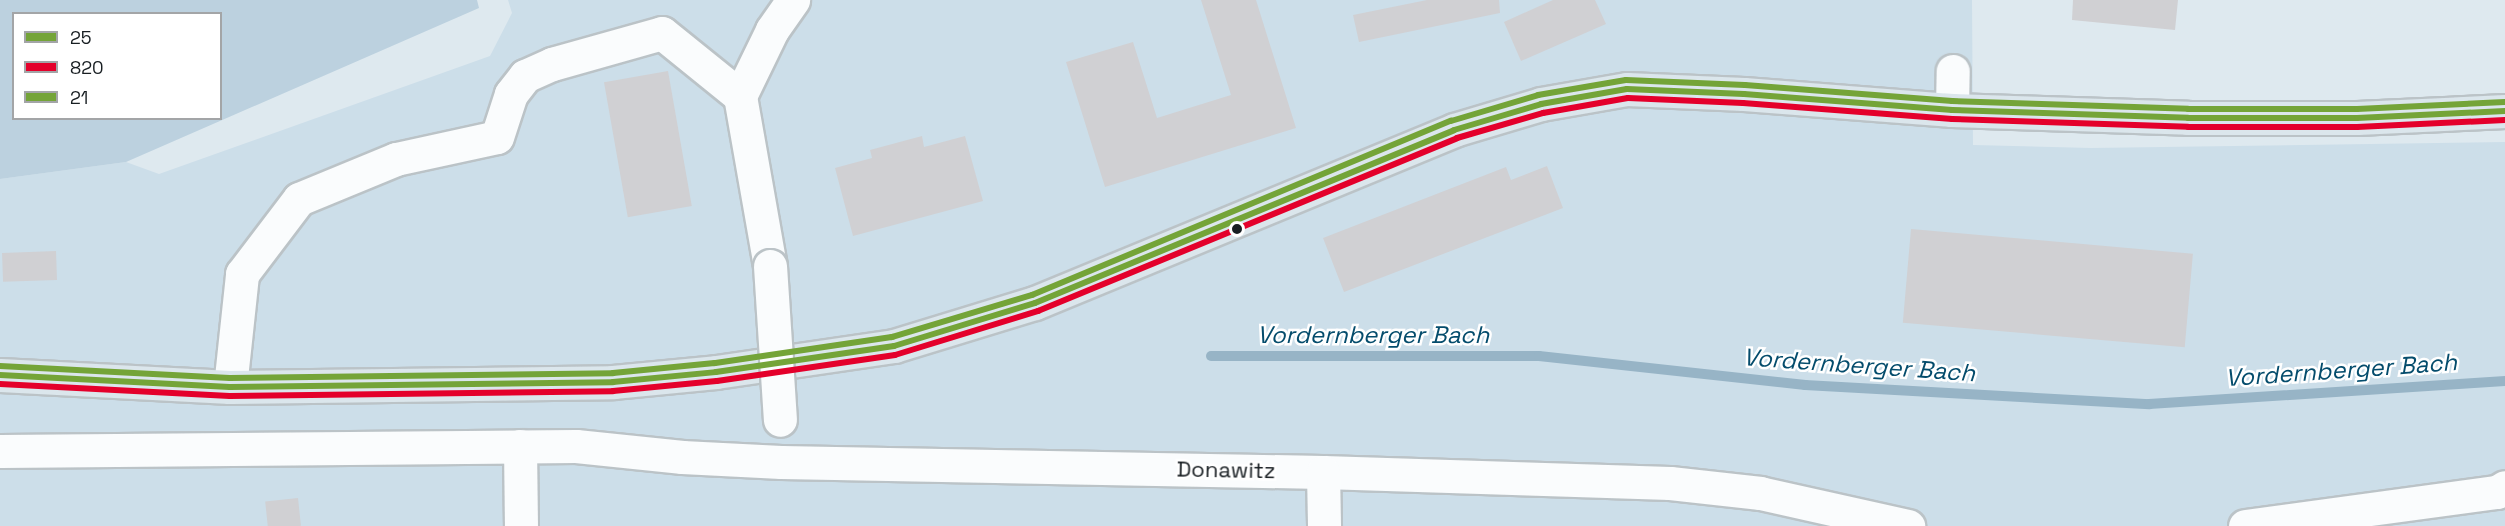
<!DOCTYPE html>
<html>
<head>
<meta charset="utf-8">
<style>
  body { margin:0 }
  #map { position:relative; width:2505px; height:526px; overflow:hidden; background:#dee9ef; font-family:"Space Grotesk",sans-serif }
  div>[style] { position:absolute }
  .built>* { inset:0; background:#ccdee9 }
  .green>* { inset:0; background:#bcd1df }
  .stream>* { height:10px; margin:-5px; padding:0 5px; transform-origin:5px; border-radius:5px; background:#97b4c6 }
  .building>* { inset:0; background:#d0d0d3; transform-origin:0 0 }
  .roads { filter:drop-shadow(2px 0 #bbc3c7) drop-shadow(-2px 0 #bbc3c7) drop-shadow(0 2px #bbc3c7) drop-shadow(0 -2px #bbc3c7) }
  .minor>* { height:33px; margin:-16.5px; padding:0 16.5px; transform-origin:16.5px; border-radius:16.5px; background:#fafcfd }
  .major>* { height:33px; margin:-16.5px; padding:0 16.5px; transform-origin:16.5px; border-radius:16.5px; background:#dbe6ec }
  .bridges { filter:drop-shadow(2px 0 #bbc3c7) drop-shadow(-2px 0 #bbc3c7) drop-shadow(0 2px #bbc3c7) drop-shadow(0 -2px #bbc3c7) }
  .minor-bridge>* { height:33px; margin:-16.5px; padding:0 16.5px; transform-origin:16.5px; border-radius:16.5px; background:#fafcfd }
  .bus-1>* { height:6px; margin:-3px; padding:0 3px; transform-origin:3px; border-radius:3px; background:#74a438 }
  .bus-2>* { height:6px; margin:-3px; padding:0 3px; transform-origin:3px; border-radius:3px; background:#e4002b }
  .bus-3>* { height:6px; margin:-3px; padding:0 3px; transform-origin:3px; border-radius:3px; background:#74a438 }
  .dots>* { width:16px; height:16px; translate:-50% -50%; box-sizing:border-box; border:3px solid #fff; border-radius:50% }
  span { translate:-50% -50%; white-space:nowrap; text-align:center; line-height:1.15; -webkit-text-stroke:5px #fff; paint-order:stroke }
  .street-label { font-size:22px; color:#181e22 }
  .water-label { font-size:24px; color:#044c6c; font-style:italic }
  .legend { position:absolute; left:12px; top:12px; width:210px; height:108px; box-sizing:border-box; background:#fff; border:2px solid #a3a5a7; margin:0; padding:8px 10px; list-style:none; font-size:18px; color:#181e22 }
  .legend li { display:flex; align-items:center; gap:12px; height:30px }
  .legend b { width:30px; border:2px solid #a3a5a7 }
</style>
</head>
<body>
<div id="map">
  <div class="built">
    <div style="clip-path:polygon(508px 0,1972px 0,1973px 145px,2091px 148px,2505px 142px,2505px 526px,0 526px,0 179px,126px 162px,159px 174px,490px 56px,512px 13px)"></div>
  </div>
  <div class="green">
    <div style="clip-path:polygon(evenodd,0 0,477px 0,479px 8px,126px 162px,0 179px,0 0,14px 14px,220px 14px,220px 118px,14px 118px,14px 14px)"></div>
  </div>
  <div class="stream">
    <div style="left:1211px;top:356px;width:328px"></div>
    <div style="left:1539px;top:356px;width:268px;rotate:6.2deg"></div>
    <div style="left:1805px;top:385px;width:345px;rotate:3.2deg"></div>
    <div style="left:2149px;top:404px;width:357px;rotate:-3.7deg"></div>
  </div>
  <div class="building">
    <div style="clip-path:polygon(1201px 0,1256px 0,1296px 128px,1105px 187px,1066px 62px,1133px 42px,1157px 118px,1231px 95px)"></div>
    <div style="clip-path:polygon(1427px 0,1499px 0,1500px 13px,1359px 42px,1353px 15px)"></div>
    <div style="clip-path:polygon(1553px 0,1595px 0,1606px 24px,1521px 61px,1504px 22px)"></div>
    <div style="clip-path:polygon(2073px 0,2178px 0,2175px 30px,2072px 20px)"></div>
    <div style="left:668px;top:71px;width:137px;height:65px;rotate:80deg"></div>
    <div style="clip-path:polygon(922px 136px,924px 147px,965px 136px,983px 201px,853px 236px,835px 168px,872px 158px,870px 150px)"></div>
    <div style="clip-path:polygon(1547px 166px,1563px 208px,1344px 292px,1323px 238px,1506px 167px,1511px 180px)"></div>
    <div style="left:1911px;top:229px;width:283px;height:94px;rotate:5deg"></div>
    <div style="left:56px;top:251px;width:29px;height:54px;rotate:88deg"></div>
    <div style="left:298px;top:498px;width:28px;height:33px;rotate:84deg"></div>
  </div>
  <div class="roads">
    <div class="minor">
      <div style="left:740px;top:96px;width:173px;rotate:80deg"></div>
      <div style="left:740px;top:96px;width:73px;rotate:-64.1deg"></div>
      <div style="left:772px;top:30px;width:37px;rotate:-55deg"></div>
      <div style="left:1952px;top:110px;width:39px;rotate:-89deg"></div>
      <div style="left:230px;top:387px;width:114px;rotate:-83.9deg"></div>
      <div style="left:242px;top:274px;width:94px;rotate:-52.8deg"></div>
      <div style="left:299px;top:199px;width:105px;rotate:-22.4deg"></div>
      <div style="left:396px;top:159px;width:103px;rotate:-12.3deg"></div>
      <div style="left:497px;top:137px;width:45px;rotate:-72deg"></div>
      <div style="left:511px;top:94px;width:23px;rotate:-52deg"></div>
      <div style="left:525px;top:76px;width:30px;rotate:-24deg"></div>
      <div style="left:552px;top:64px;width:114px;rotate:-15.7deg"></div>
      <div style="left:662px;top:33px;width:100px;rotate:38.9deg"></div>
      <div style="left:520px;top:446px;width:80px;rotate:89.3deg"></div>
      <div style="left:0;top:451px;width:576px;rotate:-0.5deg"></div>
      <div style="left:576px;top:446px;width:107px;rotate:5.9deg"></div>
      <div style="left:682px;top:457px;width:99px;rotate:2.9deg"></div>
      <div style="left:781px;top:462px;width:542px;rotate:1.06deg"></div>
      <div style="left:1323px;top:472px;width:347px;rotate:1.8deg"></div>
      <div style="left:1670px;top:483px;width:91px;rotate:6.3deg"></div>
      <div style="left:1760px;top:493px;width:152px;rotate:12.6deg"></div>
      <div style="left:1323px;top:472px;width:54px;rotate:88.9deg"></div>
      <div style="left:2245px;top:526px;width:254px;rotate:-7.7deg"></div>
      <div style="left:2497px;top:492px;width:9px;rotate:-32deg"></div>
    </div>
    <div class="major">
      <div style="left:0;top:375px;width:230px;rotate:3deg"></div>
      <div style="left:230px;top:387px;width:383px;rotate:-0.7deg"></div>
      <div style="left:613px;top:382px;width:103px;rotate:-5.5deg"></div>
      <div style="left:716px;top:372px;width:180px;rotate:-8.3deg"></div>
      <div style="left:894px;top:346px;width:147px;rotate:-17deg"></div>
      <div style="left:1035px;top:303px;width:453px;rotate:-22.4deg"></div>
      <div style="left:1454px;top:130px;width:91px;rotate:-16.6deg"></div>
      <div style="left:1541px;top:104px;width:87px;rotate:-9.9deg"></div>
      <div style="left:1627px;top:89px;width:117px;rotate:2.4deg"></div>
      <div style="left:1744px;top:94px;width:209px;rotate:4.4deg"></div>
      <div style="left:1952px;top:110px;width:236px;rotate:1.9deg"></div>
      <div style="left:2188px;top:118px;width:169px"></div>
      <div style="left:2357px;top:118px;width:148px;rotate:-2.7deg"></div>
    </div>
  </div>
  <div class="bridges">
    <div class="minor-bridge">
      <div style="left:770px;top:266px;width:154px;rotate:86.3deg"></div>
    </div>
  </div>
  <div class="bus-1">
    <div style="left:0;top:375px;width:230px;rotate:3deg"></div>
    <div style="left:230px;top:387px;width:383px;rotate:-0.7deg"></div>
    <div style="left:613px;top:382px;width:103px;rotate:-5.5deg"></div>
    <div style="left:716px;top:372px;width:180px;rotate:-8.3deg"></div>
    <div style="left:894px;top:346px;width:147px;rotate:-17deg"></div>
    <div style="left:1035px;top:303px;width:453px;rotate:-22.4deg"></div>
    <div style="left:1454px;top:130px;width:91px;rotate:-16.6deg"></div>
    <div style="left:1541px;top:104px;width:87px;rotate:-9.9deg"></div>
    <div style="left:1627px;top:89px;width:117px;rotate:2.4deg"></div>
    <div style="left:1744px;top:94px;width:209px;rotate:4.4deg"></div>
    <div style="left:1952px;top:110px;width:236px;rotate:1.9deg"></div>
    <div style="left:2188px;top:118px;width:169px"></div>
    <div style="left:2357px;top:118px;width:148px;rotate:-2.7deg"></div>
  </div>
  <div class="bus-2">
    <div style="left:0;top:384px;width:230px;rotate:3deg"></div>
    <div style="left:230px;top:396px;width:383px;rotate:-0.7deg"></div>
    <div style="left:613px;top:391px;width:104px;rotate:-5.5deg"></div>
    <div style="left:717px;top:381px;width:180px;rotate:-8.3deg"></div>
    <div style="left:895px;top:355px;width:150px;rotate:-17.1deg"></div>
    <div style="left:1038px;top:311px;width:453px;rotate:-22.4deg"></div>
    <div style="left:1457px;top:138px;width:90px;rotate:-16.2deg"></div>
    <div style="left:1543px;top:113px;width:86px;rotate:-10deg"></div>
    <div style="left:1628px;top:98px;width:115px;rotate:2.5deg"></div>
    <div style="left:1743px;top:103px;width:210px;rotate:4.4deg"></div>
    <div style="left:1952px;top:119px;width:236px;rotate:1.9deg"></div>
    <div style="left:2188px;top:127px;width:169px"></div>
    <div style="left:2357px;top:127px;width:148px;rotate:-2.7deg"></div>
  </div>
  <div class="bus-3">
    <div style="left:0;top:366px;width:230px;rotate:3deg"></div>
    <div style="left:230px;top:378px;width:383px;rotate:-0.7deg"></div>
    <div style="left:613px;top:373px;width:102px;rotate:-5.6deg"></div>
    <div style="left:715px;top:363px;width:179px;rotate:-8.4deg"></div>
    <div style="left:892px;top:337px;width:146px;rotate:-16.7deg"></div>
    <div style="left:1032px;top:295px;width:454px;rotate:-22.6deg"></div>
    <div style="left:1451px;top:121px;width:91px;rotate:-16.6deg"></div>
    <div style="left:1538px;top:95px;width:89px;rotate:-9.7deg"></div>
    <div style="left:1626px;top:80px;width:119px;rotate:2.4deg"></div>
    <div style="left:1745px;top:85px;width:208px;rotate:4.4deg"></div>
    <div style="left:1952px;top:101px;width:236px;rotate:1.9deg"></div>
    <div style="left:2188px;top:109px;width:169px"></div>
    <div style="left:2357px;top:109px;width:148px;rotate:-2.7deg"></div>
  </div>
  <div class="dots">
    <div style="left:1237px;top:229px;background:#181e22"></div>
  </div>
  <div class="street-label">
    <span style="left:1226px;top:470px;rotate:1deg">Donawitz</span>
  </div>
  <div class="water-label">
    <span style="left:1373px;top:335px">Vordernberger Bach</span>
    <span style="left:1859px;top:365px;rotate:4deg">Vordernberger Bach</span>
    <span style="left:2341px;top:370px;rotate:-4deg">Vordernberger Bach</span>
  </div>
  <ul class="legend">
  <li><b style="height:8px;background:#74a438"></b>25</li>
  <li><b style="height:8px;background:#e4002b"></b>820</li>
  <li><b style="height:8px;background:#74a438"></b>21</li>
  </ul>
</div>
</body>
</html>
